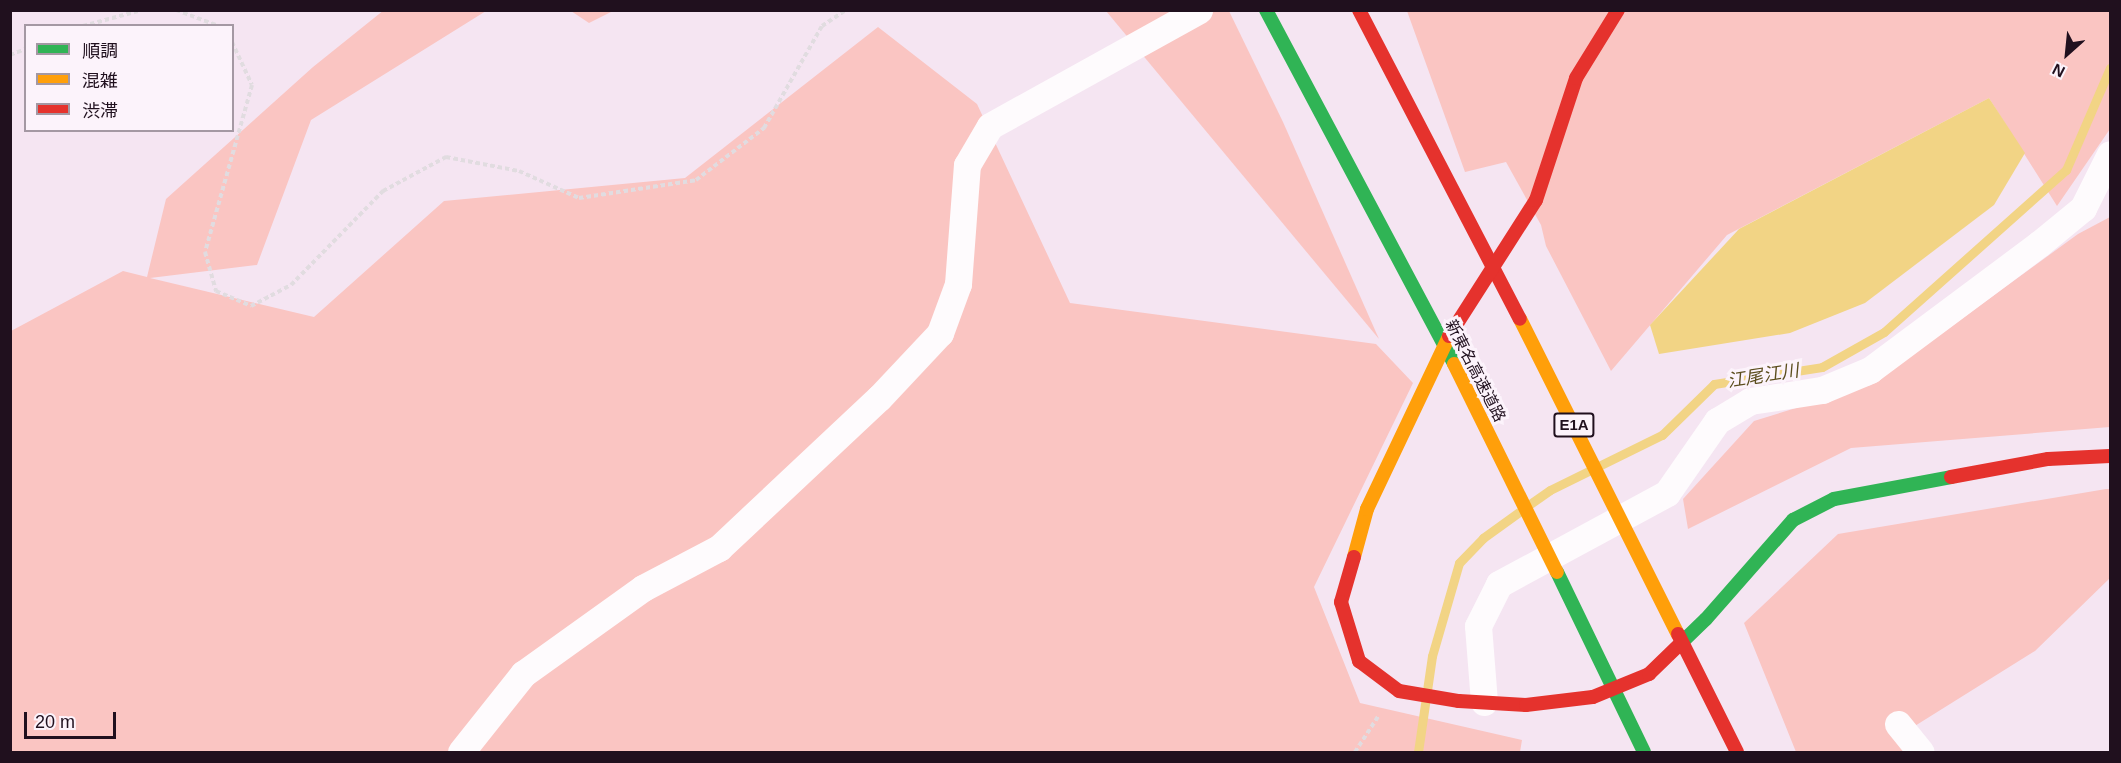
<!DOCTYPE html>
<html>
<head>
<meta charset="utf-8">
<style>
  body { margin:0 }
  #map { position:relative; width:2121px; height:763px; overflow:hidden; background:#f5e5f2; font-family:Arial,"Noto Sans JP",sans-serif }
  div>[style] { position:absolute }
  .green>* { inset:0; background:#fac5c2 }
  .water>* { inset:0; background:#f2d485 }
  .stream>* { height:9px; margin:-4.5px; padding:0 4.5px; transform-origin:4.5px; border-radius:4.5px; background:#f2d485 }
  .path>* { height:4px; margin-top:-2px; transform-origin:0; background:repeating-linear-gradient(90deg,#e1dce0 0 4.5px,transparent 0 7.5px) }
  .street>* { height:27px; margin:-13.5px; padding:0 13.5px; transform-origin:13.5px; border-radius:13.5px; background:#fefbfd }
  .fast>* { height:14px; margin:-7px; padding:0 7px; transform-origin:7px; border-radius:7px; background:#30b455 }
  .slow>* { height:14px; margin:-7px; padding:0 7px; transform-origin:7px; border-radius:7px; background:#ff9f0a }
  .jam>* { height:14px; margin:-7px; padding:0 7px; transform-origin:7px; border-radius:7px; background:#e5322d }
  span { translate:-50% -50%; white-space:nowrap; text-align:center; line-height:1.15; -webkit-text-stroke:6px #fcf3fb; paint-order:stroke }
  .shield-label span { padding:2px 4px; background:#fcf3fb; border:2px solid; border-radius:4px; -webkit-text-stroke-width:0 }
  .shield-label { font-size:15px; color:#20101e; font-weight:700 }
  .street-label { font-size:16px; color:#20101e }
  .water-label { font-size:18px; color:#5b4d1d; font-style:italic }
  .frame { position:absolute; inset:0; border:12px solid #20101e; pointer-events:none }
  .legend { position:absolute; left:24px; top:24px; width:210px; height:108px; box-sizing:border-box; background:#fcf3fb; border:2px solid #a498a3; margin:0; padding:8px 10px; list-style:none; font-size:18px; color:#20101e }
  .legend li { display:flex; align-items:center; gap:12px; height:30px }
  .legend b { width:30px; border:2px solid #a498a3 }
  .north { position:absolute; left:2037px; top:24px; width:60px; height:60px; -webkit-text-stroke:4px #fcf3fb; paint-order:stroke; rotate:207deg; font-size:16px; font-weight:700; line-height:24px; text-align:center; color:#20101e }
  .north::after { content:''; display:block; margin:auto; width:21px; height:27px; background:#20101e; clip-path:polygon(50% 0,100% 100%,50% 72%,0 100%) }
  .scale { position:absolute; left:24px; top:712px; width:92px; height:27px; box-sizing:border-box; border:3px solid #20101e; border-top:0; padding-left:8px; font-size:18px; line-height:21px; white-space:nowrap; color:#20101e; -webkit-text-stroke:4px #fcf3fb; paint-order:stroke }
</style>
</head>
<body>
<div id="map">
  <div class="green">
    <div style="clip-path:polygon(384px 10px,486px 11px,311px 120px,257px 265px,150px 278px,314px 317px,444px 201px,685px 178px,878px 27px,977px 104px,1070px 303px,1376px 344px,1413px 383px,1314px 587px,1360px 703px,1522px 740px,1520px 752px,11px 752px,11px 331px,123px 271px,147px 277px,166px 199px,313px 67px)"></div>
    <div style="clip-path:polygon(571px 11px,613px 11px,589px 23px)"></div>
    <div style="clip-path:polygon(1106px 11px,1229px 11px,1283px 122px,1379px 339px)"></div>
    <div style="clip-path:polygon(1407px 11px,2110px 11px,2110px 129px,2057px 206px,1989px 98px,1727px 235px,1611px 371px,1546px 246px,1541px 225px,1506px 162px,1465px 172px)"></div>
    <div style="clip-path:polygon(2110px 217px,2110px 427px,1851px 448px,1688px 529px,1683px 499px,1754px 421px,1871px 385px,2078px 234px)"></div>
    <div style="clip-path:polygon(2106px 489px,2110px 489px,2110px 578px,2035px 651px,1910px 729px,1922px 752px,1796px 752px,1744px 623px,1838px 534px)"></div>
  </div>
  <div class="water">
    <div style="clip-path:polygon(1989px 98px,2025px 153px,1994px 205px,1865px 303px,1790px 333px,1659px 354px,1650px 325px,1739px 229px)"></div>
  </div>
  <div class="stream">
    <div style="left:1530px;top:504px;width:24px;rotate:-35deg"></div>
    <div style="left:1550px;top:490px;width:125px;rotate:-26.2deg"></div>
    <div style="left:1662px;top:435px;width:73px;rotate:-44.4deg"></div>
    <div style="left:1714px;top:384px;width:109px;rotate:-8.9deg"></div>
    <div style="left:1822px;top:367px;width:71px;rotate:-29.4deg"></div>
    <div style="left:1884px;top:332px;width:244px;rotate:-41.7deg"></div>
    <div style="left:2066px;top:170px;width:111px;rotate:-66.7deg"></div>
    <div style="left:1418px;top:752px;width:97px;rotate:-81.7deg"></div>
    <div style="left:1432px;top:656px;width:97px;rotate:-73.8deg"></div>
    <div style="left:1459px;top:563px;width:35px;rotate:-46deg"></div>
    <div style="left:1483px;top:538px;width:44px;rotate:-35.8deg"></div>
  </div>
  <div class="path">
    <div style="left:176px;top:10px;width:46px;rotate:20.4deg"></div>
    <div style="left:83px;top:26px;width:61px;rotate:-15.2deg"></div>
    <div style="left:232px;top:42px;width:47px;rotate:65.1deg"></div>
    <div style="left:252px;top:85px;width:173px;rotate:105.7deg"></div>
    <div style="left:205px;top:252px;width:41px;rotate:74.2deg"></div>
    <div style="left:216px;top:291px;width:38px;rotate:23deg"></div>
    <div style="left:251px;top:306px;width:45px;rotate:-27.7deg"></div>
    <div style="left:291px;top:285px;width:132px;rotate:-45.6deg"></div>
    <div style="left:383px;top:191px;width:72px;rotate:-28.4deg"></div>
    <div style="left:446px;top:157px;width:74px;rotate:10.9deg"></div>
    <div style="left:519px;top:171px;width:66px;rotate:24.2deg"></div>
    <div style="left:579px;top:198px;width:118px;rotate:-8.7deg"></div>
    <div style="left:696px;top:180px;width:86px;rotate:-37.4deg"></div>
    <div style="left:764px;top:128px;width:117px;rotate:-60.4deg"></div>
    <div style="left:822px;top:26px;width:29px;rotate:-34deg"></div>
    <div style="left:10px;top:55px;width:17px;rotate:-21deg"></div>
    <div style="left:1355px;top:752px;width:44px;rotate:-57deg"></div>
  </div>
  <div class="street">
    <div style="left:1484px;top:702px;width:76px;rotate:-94.5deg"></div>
    <div style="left:1478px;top:626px;width:47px;rotate:-63.4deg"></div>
    <div style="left:1499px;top:584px;width:191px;rotate:-28.4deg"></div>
    <div style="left:1667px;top:493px;width:88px;rotate:-55.2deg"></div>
    <div style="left:1717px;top:421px;width:39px;rotate:-31deg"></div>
    <div style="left:1750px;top:401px;width:73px;rotate:-8.7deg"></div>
    <div style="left:1822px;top:390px;width:52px;rotate:-22.6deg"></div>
    <div style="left:1870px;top:370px;width:211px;rotate:-36.7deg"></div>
    <div style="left:2039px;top:244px;width:57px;rotate:-39.3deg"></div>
    <div style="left:2083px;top:208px;width:60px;rotate:-63.4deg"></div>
    <div style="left:1898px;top:724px;width:36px;rotate:51deg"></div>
    <div style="left:461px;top:752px;width:100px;rotate:-51.5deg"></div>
    <div style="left:523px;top:674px;width:148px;rotate:-35.6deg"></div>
    <div style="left:643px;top:588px;width:86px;rotate:-27.8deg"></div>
    <div style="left:719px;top:548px;width:219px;rotate:-43.2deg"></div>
    <div style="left:879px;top:398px;width:89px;rotate:-46.8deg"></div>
    <div style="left:940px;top:333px;width:52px;rotate:-69.8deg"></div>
    <div style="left:958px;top:284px;width:119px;rotate:-85.7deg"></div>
    <div style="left:967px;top:165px;width:45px;rotate:-59.5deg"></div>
    <div style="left:990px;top:126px;width:239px;rotate:-29deg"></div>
  </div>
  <div class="fast">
    <div style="left:1266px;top:10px;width:401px;rotate:62deg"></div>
    <div style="left:1557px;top:572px;width:200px;rotate:64.2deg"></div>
    <div style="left:1679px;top:645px;width:37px;rotate:-44deg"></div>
    <div style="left:1706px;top:619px;width:132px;rotate:-48.7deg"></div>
    <div style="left:1793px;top:520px;width:46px;rotate:-27.1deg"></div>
    <div style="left:1834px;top:499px;width:119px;rotate:-10.6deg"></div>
  </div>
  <div class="slow">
    <div style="left:1520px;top:319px;width:352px;rotate:63.4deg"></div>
    <div style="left:1454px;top:364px;width:232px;rotate:63.7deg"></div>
    <div style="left:1354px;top:557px;width:50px;rotate:-74.8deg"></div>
    <div style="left:1367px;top:509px;width:191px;rotate:-64.6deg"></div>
  </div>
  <div class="jam">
    <div style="left:1359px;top:10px;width:348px;rotate:62.5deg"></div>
    <div style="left:1449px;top:336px;width:161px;rotate:-57.4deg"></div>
    <div style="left:1536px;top:200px;width:128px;rotate:-71.8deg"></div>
    <div style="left:1576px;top:78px;width:80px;rotate:-58.3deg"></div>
    <div style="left:1951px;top:477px;width:99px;rotate:-10.5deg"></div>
    <div style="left:2048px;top:459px;width:62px;rotate:-2.8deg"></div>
    <div style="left:1354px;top:557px;width:47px;rotate:106.1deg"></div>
    <div style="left:1341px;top:602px;width:62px;rotate:73deg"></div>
    <div style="left:1359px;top:661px;width:50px;rotate:36.9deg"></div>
    <div style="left:1399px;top:691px;width:61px;rotate:9.5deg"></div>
    <div style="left:1459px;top:701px;width:67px;rotate:3.4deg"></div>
    <div style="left:1526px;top:705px;width:67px;rotate:-6.8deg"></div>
    <div style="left:1593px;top:697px;width:61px;rotate:-22.3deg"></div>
    <div style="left:1649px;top:674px;width:42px;rotate:-44deg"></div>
    <div style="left:1678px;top:634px;width:132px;rotate:63.4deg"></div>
  </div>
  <div class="shield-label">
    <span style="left:1574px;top:425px">E1A</span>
  </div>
  <div class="street-label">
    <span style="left:1475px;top:371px;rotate:63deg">新東名高速道路</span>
  </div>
  <div class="water-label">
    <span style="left:1763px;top:376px;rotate:-9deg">江尾江川</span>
  </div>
  <div class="frame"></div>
  <ul class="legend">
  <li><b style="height:8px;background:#30b455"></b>順調</li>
  <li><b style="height:8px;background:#ff9f0a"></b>混雑</li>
  <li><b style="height:8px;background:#e5322d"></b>渋滞</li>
  </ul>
  <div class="north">N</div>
  <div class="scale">20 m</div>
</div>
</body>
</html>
